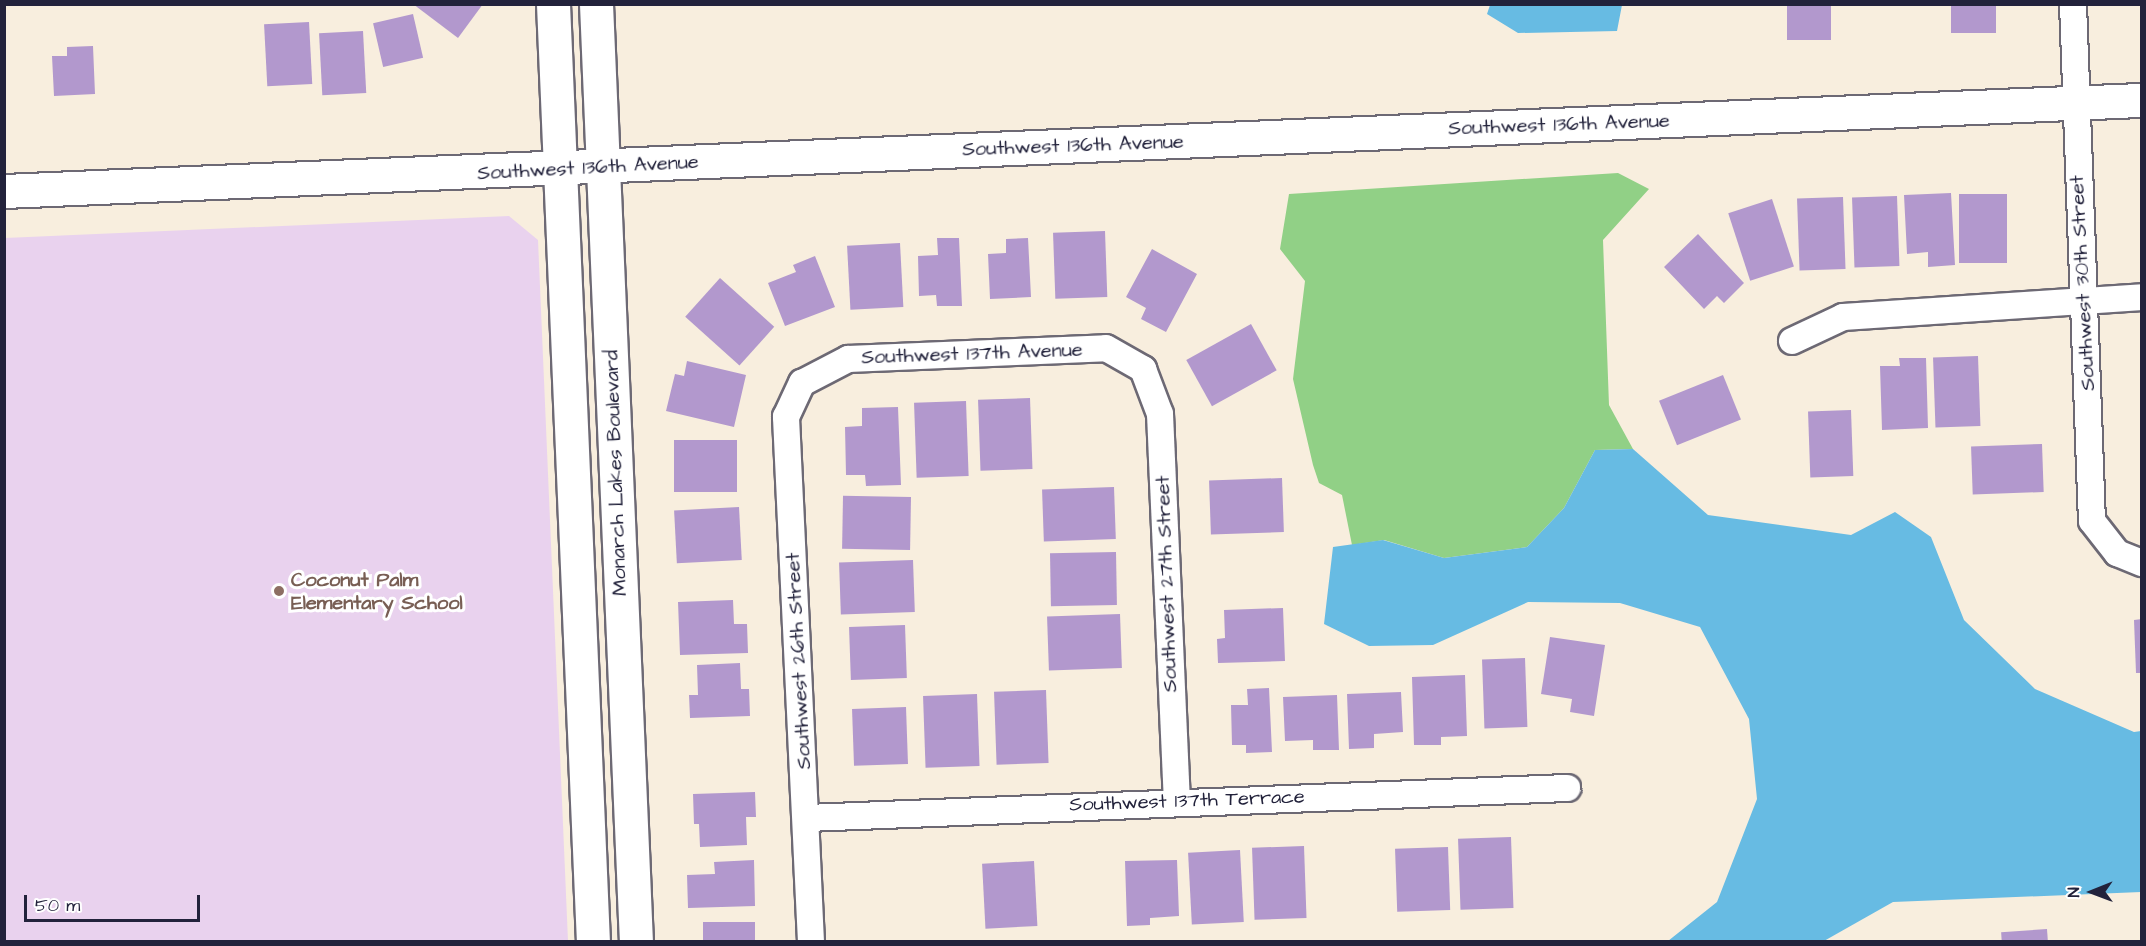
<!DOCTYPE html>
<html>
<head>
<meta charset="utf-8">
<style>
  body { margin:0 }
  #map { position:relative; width:2146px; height:946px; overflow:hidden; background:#f8eede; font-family:"Architects Daughter",sans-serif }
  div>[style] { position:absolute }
  .built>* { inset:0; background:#e9d2ee }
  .green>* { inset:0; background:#91d086 }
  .water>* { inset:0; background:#67bbe3 }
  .building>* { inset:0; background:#b298cd; transform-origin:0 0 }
  .roads { filter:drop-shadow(2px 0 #6d6974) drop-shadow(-2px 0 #6d6974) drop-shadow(0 2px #6d6974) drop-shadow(0 -2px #6d6974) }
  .street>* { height:26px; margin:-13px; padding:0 13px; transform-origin:13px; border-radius:13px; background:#fff }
  .secondary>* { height:33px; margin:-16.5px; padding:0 16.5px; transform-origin:16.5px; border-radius:16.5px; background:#fff }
  .dots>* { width:16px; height:16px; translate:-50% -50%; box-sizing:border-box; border:3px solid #fff; border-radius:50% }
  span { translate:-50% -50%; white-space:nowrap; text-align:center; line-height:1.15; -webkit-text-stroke:6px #fff; paint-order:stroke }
  .street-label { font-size:20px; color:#22223b }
  .education-label { font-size:20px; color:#785e54; font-weight:700 }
  .left { translate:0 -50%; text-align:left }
  .frame { position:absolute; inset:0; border:6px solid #22223b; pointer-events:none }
  .north { position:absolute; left:2062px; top:862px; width:60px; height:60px; -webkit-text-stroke:4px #fff; paint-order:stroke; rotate:269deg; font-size:16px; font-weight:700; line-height:24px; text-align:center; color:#22223b }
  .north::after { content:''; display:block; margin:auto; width:21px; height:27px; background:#22223b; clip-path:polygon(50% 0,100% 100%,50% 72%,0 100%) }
  .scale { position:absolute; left:24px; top:895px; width:176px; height:27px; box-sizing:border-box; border:3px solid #22223b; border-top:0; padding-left:8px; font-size:18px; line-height:21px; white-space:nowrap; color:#22223b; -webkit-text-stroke:4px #fff; paint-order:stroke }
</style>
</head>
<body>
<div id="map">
  <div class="built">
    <div style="clip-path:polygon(509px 216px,538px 240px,568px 941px,5px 941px,5px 238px)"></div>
  </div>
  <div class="green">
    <div style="clip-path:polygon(1618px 173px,1649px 189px,1603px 240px,1609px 405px,1633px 449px,1595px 450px,1564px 508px,1527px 547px,1444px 558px,1384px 540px,1352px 545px,1342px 495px,1319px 483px,1313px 465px,1293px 379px,1305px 281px,1280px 249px,1289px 194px)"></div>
  </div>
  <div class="water">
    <div style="clip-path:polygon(1490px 5px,1490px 4px,1622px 5px,1617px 31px,1518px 33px,1487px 14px)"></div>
    <div style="clip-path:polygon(1633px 449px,1708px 515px,1851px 535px,1895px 512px,1931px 537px,1964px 620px,2035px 689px,2134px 732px,2141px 731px,2141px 892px,1893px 902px,1824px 941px,1668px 941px,1717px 902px,1757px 799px,1749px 719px,1700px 627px,1620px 603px,1528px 602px,1433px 645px,1369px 646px,1324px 624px,1333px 547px,1383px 540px,1444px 558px,1527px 547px,1564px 508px,1595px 450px)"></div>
  </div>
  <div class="building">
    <div style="clip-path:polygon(413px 4px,483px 4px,458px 38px)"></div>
    <div style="left:1787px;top:4px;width:44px;height:36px"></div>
    <div style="left:1951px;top:4px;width:45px;height:29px"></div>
    <div style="left:413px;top:14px;width:45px;height:41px;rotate:77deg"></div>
    <div style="left:309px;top:22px;width:62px;height:45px;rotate:87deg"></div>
    <div style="left:363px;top:31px;width:62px;height:44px;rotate:87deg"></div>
    <div style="clip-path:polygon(93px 46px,95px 94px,54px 96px,52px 56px,67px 56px,67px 47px)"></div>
    <div style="clip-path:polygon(1951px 193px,1955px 265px,1928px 267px,1928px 252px,1907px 254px,1904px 195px)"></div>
    <div style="left:1959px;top:194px;width:48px;height:69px"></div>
    <div style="left:1897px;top:196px;width:70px;height:45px;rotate:88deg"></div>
    <div style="left:1843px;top:197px;width:72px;height:46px;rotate:88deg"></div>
    <div style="left:1772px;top:199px;width:71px;height:46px;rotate:72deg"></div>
    <div style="left:1105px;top:231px;width:66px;height:52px;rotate:88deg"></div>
    <div style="clip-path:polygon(1698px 234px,1744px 283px,1724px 303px,1717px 296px,1704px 309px,1664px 267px)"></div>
    <div style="clip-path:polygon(937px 238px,959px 238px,962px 306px,937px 306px,936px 295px,919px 296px,918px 256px,938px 255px)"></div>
    <div style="clip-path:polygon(1028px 238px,1031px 297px,990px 299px,988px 254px,1006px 253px,1006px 239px)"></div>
    <div style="left:900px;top:243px;width:64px;height:53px;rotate:87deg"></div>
    <div style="clip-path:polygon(1152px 249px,1197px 274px,1166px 332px,1141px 319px,1146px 308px,1126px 297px)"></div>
    <div style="clip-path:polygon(815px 256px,835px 307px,785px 326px,768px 283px,796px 272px,793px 265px)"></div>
    <div style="left:720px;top:278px;width:73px;height:52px;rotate:42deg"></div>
    <div style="left:1251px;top:324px;width:53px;height:74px;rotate:61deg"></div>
    <div style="left:1978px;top:356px;width:70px;height:45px;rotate:88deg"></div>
    <div style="clip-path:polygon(1899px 358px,1926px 358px,1928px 428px,1882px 430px,1880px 366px,1900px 366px)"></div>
    <div style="clip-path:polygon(687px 361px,746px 375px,734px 427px,666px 411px,675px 374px,684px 376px)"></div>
    <div style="left:1723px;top:375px;width:48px;height:69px;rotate:68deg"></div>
    <div style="left:1030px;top:398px;width:71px;height:52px;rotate:88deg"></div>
    <div style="left:966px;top:401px;width:75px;height:52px;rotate:88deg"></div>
    <div style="clip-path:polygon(898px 407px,901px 485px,866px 486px,865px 475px,846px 475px,845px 427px,862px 426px,862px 408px)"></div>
    <div style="left:1851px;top:410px;width:66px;height:43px;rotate:88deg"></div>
    <div style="left:674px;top:440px;width:63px;height:52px"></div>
    <div style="left:2042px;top:444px;width:48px;height:71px;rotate:88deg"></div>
    <div style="left:1282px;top:478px;width:54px;height:73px;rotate:88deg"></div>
    <div style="left:1114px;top:487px;width:52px;height:72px;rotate:88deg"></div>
    <div style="left:911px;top:497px;width:53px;height:68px;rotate:91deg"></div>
    <div style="left:739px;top:507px;width:53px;height:65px;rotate:87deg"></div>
    <div style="left:1116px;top:552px;width:53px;height:66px;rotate:89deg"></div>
    <div style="left:913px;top:560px;width:52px;height:74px;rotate:88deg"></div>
    <div style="clip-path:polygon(733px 600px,734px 624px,747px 624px,748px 653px,680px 655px,678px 602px)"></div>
    <div style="clip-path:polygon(1283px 608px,1285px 661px,1218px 663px,1217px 639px,1225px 638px,1224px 610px)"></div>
    <div style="left:1120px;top:614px;width:54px;height:73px;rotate:88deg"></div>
    <div style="clip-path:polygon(2142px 619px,2142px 673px,2136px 673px,2134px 620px)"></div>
    <div style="left:905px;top:625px;width:53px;height:56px;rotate:88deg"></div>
    <div style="clip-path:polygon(1550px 637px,1605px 645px,1594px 716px,1570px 712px,1572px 699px,1541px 694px)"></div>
    <div style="left:1525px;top:658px;width:69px;height:43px;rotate:88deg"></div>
    <div style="clip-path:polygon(740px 663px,741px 689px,749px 689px,750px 716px,690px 718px,689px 695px,698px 695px,697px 665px)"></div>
    <div style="clip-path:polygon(1465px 675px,1467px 736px,1441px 737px,1441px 745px,1414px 745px,1412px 677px)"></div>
    <div style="clip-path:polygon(1269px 688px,1272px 752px,1246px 753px,1246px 745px,1232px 745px,1231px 705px,1248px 705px,1247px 689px)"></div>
    <div style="left:1046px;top:690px;width:73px;height:52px;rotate:88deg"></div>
    <div style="clip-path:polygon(1401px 692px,1403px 732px,1374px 734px,1374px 748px,1349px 749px,1347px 694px)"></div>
    <div style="left:977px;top:694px;width:72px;height:54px;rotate:88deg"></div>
    <div style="clip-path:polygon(1337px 695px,1339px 750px,1313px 750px,1313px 740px,1285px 741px,1283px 697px)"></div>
    <div style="left:906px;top:707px;width:57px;height:54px;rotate:88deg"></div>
    <div style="clip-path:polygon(755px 792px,756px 817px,746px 817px,747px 845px,700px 847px,699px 824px,694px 824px,693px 794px)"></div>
    <div style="left:1511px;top:837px;width:71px;height:53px;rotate:88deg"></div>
    <div style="left:1304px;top:846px;width:72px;height:52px;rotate:88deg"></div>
    <div style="left:1448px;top:847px;width:63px;height:53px;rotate:88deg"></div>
    <div style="left:1240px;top:850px;width:72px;height:52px;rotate:87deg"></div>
    <div style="clip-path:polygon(754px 860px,755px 906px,688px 908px,687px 875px,715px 874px,714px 862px)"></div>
    <div style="clip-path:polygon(1177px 860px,1179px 916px,1150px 918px,1150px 925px,1127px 926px,1125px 861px)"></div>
    <div style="left:1034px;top:861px;width:65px;height:52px;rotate:87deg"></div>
    <div style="left:703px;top:922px;width:52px;height:20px"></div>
    <div style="left:2047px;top:929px;width:13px;height:46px;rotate:86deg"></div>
  </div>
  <div class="roads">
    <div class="street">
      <div style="left:2073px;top:4px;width:517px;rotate:87.9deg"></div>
      <div style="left:2092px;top:521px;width:41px;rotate:52deg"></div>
      <div style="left:2117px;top:553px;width:27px;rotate:22deg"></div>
      <div style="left:1792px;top:341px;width:56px;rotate:-25.2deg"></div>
      <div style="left:1843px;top:317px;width:300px;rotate:-3.8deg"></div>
      <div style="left:807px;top:818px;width:761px;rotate:-2.26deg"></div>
      <div style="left:811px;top:942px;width:526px;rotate:-92.73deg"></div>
      <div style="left:786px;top:417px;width:38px;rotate:-65deg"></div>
      <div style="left:802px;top:383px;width:52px;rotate:-27.6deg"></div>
      <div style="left:848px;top:359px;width:258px;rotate:-2.4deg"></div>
      <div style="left:1106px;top:348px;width:43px;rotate:29.6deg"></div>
      <div style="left:1143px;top:369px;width:48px;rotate:69.3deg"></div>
      <div style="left:1160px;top:414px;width:388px;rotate:87.5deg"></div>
    </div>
    <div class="secondary">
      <div style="left:553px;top:4px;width:939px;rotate:87.56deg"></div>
      <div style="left:596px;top:4px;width:939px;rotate:87.56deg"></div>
      <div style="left:4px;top:191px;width:2140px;rotate:-2.44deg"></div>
    </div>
  </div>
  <div class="dots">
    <div style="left:279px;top:591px;background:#8d6e63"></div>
  </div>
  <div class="street-label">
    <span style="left:1559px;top:125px;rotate:-2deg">Southwest 136th Avenue</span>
    <span style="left:1073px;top:146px;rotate:-2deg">Southwest 136th Avenue</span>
    <span style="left:588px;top:168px;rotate:-3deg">Southwest 136th Avenue</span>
    <span style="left:2083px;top:283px;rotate:-93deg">Southwest 30th Street</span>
    <span style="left:972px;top:354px;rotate:-2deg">Southwest 137th Avenue</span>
    <span style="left:616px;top:473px;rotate:-92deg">Monarch Lakes Boulevard</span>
    <span style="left:1167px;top:584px;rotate:-92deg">Southwest 27th Street</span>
    <span style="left:799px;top:661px;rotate:-93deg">Southwest 26th Street</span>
    <span style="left:1187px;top:801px;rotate:-2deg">Southwest 137th Terrace</span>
  </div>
  <div class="education-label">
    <span class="left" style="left:291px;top:592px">Coconut Palm<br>Elementary School</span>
  </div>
  <div class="frame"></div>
  <div class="north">N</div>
  <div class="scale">50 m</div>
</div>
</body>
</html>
